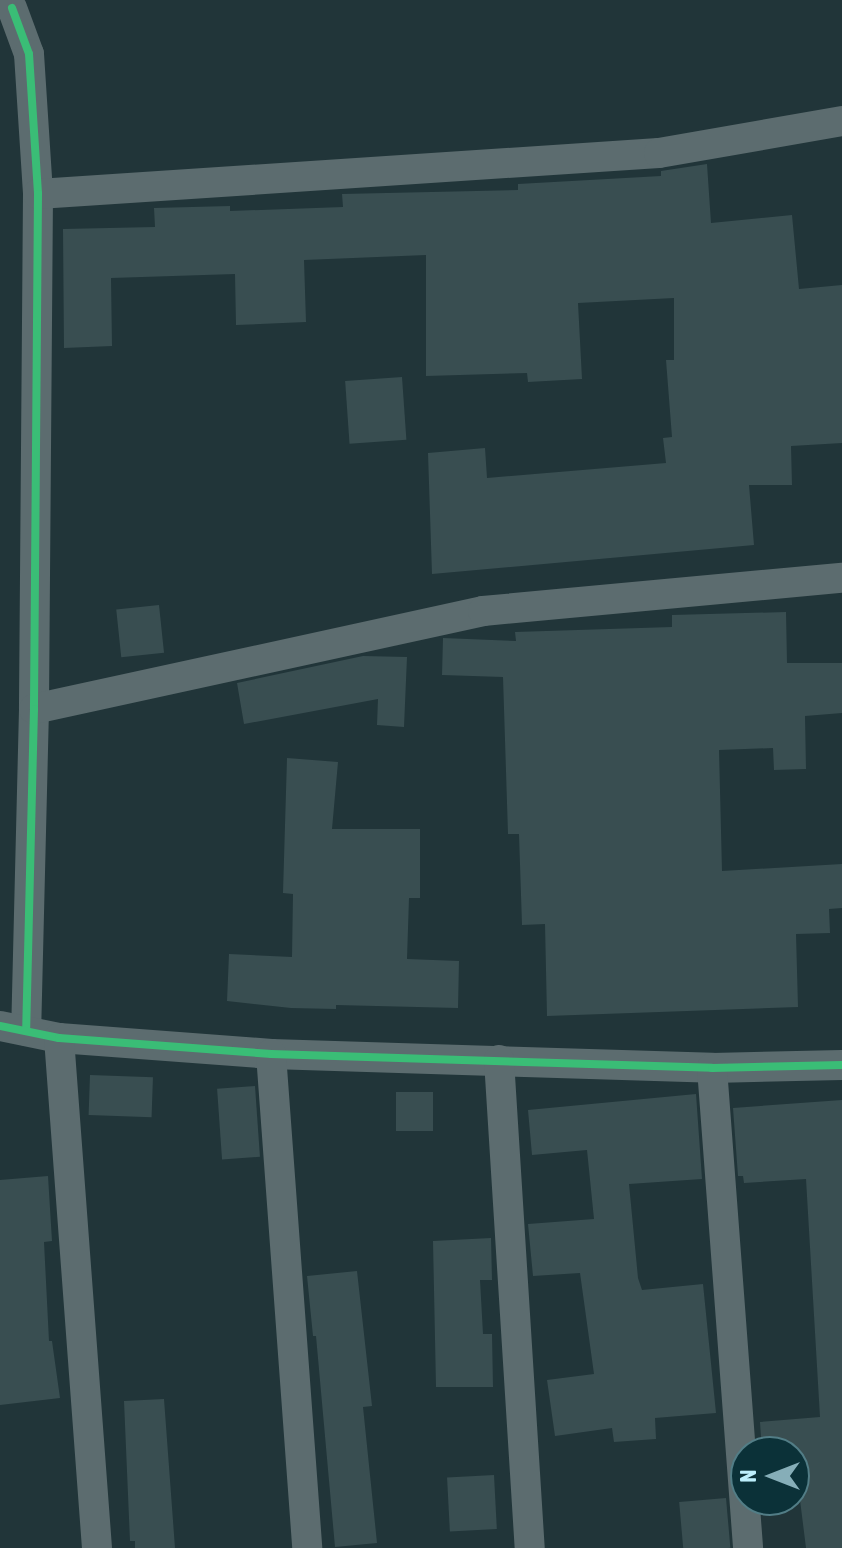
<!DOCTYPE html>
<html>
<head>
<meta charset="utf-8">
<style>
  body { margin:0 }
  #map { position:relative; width:842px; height:1548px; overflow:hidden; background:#213539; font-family:"Asap Condensed",sans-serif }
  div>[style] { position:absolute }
  .building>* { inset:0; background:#394e51; transform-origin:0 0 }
  .street>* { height:30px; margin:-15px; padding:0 15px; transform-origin:15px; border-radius:15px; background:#5c6c6f }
  .cycleway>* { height:8px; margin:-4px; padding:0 4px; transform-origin:4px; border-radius:4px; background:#3abd76 }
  span { translate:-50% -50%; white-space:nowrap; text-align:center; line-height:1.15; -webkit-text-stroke:8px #0b3138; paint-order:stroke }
  .north { position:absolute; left:730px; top:1436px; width:80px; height:80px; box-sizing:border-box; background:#0b3138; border:2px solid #527d86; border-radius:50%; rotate:270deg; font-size:22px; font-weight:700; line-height:32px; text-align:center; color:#bdeffc }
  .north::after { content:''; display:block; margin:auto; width:28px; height:36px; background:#86aeb8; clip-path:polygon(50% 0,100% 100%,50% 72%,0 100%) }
</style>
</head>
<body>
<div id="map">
  <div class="building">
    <div style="clip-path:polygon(707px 164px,711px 223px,792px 215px,799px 289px,842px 285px,842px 443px,791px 446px,792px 485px,749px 485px,754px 545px,432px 574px,428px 453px,485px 448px,487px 478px,666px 463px,663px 438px,672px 437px,666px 360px,674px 360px,674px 298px,578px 303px,582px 379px,528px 382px,527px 373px,426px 376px,426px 255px,304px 260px,306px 322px,236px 325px,235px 274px,111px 278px,112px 346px,64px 348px,63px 229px,155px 227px,154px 208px,230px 206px,230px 211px,343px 207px,342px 194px,518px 190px,518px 184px,661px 176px,661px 171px)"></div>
    <div style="left:402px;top:377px;width:63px;height:57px;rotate:86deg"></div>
    <div style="left:159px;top:605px;width:48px;height:43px;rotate:84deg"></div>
    <div style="clip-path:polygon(786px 612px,787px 663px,842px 663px,842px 713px,805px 716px,806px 769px,774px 770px,773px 748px,719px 750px,722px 871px,842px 864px,842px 908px,829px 909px,830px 933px,796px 934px,798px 1007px,547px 1016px,545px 924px,522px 925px,519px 834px,508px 834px,503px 677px,442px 675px,443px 638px,516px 641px,515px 632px,672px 627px,672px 615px)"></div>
    <div style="clip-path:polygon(363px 656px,407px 657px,404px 727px,377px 725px,378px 699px,244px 724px,237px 683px)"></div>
    <div style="clip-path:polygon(287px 758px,338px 762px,332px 829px,420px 829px,420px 898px,409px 898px,407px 959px,459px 961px,458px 1008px,336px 1005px,336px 1009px,291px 1008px,227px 1001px,229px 954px,292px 957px,293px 894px,283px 893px)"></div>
    <div style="left:90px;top:1075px;width:63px;height:40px;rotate:2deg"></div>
    <div style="left:255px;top:1086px;width:71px;height:38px;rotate:86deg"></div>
    <div style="left:396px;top:1092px;width:37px;height:39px"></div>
    <div style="clip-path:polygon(696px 1094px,702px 1179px,629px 1184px,638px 1278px,642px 1290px,703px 1284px,716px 1413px,655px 1418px,656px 1439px,614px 1442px,612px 1428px,555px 1436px,547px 1380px,594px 1374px,580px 1273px,533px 1276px,528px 1224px,594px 1219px,587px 1150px,532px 1155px,528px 1110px)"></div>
    <div style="clip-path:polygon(842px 1100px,842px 1548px,806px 1548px,794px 1452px,762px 1452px,760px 1422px,820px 1417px,806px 1179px,744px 1183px,743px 1176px,738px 1176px,733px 1108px)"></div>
    <div style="clip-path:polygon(48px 1176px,52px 1241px,44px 1242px,49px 1341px,52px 1341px,60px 1398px,0 1405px,0 1180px)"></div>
    <div style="clip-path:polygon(491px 1238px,492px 1280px,480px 1280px,483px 1334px,492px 1334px,493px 1387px,436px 1387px,433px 1241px)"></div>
    <div style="clip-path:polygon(357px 1271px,372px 1406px,363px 1407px,377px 1543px,335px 1547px,316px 1336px,313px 1336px,307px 1276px)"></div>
    <div style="clip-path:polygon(164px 1399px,175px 1548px,135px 1548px,135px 1541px,130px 1541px,124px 1401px)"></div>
    <div style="left:494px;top:1475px;width:54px;height:47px;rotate:87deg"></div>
    <div style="left:726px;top:1498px;width:50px;height:47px;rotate:85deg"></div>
  </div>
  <div class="street">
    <div style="left:12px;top:8px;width:49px;rotate:69.7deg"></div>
    <div style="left:29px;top:54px;width:140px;rotate:86.3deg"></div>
    <div style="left:38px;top:194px;width:515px;rotate:90.45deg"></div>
    <div style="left:34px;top:709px;width:322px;rotate:91.4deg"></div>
    <div style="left:38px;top:194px;width:622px;rotate:-3.78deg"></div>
    <div style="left:659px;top:153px;width:186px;rotate:-9.9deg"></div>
    <div style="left:34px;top:709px;width:460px;rotate:-12.3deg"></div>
    <div style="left:483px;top:611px;width:361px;rotate:-5.3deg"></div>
    <div style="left:0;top:1026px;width:60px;rotate:11.5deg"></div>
    <div style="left:59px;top:1038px;width:213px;rotate:4.3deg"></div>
    <div style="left:271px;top:1054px;width:441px;rotate:1.8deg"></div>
    <div style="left:712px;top:1068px;width:130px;rotate:-1.3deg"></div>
    <div style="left:59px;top:1038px;width:511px;rotate:85.74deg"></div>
    <div style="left:271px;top:1054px;width:495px;rotate:85.8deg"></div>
    <div style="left:499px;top:1060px;width:489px;rotate:86.4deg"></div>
    <div style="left:712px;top:1068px;width:481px;rotate:85.7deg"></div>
  </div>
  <div class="cycleway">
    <div style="left:12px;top:8px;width:49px;rotate:69.7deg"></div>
    <div style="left:29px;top:54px;width:140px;rotate:86.3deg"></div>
    <div style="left:38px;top:194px;width:515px;rotate:90.45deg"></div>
    <div style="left:34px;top:709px;width:322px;rotate:91.4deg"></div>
    <div style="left:0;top:1026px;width:60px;rotate:11.5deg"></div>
    <div style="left:59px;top:1038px;width:213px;rotate:4.3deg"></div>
    <div style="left:271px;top:1054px;width:441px;rotate:1.8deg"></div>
    <div style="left:712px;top:1068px;width:130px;rotate:-1.3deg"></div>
  </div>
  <div class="north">N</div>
</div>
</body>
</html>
